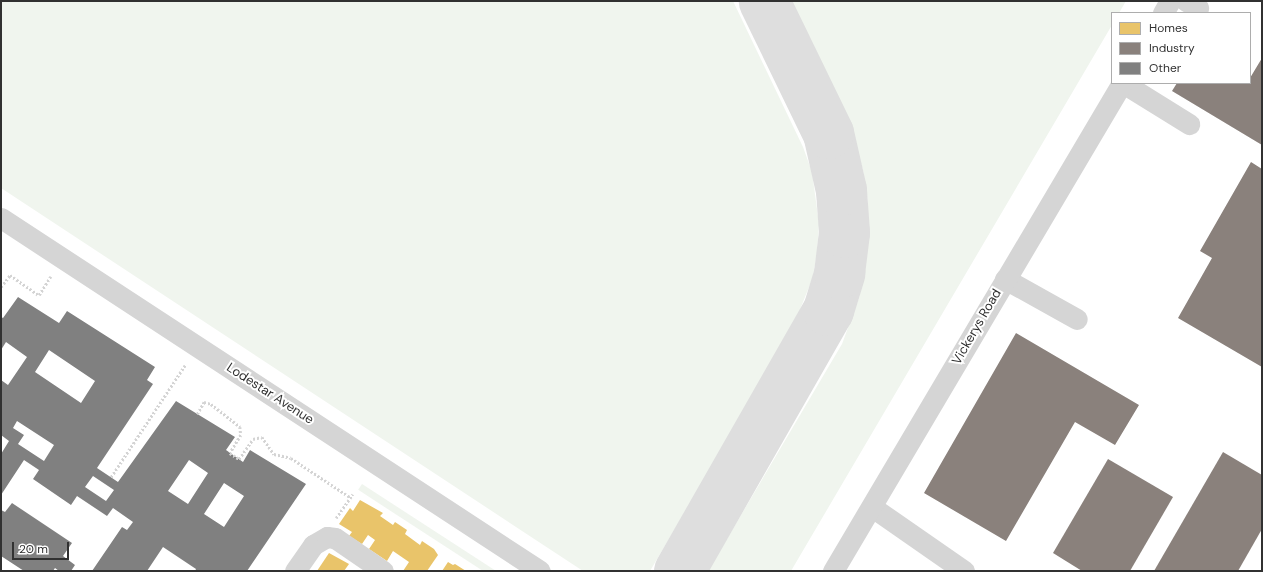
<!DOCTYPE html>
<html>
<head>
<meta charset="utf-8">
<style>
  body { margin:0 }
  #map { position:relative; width:1263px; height:572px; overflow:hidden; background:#fff; font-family:"DM Sans",sans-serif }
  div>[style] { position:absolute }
  .green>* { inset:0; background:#f0f5ee; transform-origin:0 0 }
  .homes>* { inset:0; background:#e9c46a }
  .industry>* { inset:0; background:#8a817c }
  .taxiway>* { height:51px; margin:-25.5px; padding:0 25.5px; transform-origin:25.5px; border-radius:25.5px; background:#dedede }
  .building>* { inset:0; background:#808080 }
  .path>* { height:2.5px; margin-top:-1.25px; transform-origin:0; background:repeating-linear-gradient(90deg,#d4d4d4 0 2px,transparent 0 4px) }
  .minor>* { height:21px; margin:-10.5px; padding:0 10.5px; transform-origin:10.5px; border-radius:10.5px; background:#d5d5d5 }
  span { translate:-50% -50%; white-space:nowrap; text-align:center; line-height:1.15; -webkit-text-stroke:4px #fff; paint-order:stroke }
  .street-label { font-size:13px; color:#313131 }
  .frame { position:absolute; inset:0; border:2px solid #313131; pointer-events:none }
  .legend { position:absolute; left:1111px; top:12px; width:140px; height:72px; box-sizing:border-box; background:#fff; border:1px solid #adadad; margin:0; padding:5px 7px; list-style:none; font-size:12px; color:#313131 }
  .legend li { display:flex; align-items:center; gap:8px; height:20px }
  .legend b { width:20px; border:1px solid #adadad }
  .scale { position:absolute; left:12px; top:542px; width:57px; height:18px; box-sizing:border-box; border:2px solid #313131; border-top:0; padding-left:5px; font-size:12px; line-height:14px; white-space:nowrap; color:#313131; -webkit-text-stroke:3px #fff; paint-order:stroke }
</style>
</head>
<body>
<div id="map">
  <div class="green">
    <div style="clip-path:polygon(1px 1px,733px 1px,803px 147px,812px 172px,819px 224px,817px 252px,813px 277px,791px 332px,650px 571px,583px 571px,1px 188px)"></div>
    <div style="clip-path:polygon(788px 1px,1126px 1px,1119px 13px,1112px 13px,1112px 25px,791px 571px,708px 571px,842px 344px,859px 298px,865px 267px,868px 201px,863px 170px,853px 136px)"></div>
    <div style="left:362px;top:484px;width:159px;height:7px;rotate:33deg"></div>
  </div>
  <div class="homes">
    <div style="clip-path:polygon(360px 500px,383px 513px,380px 516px,393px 525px,395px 522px,407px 530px,405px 534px,420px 545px,422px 541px,434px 549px,438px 555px,427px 571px,403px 571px,409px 562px,393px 551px,387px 561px,369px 549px,375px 540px,368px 535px,362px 544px,349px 536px,352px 532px,339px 524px,350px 508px,353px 511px)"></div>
    <div style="clip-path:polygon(329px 553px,349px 564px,344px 571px,317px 571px)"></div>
    <div style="clip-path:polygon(448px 562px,453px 565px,455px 564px,466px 571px,442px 571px)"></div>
  </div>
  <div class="industry">
    <div style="clip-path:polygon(1262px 58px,1262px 145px,1172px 91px,1177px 83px,1250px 83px,1250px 78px)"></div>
    <div style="clip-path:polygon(1251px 162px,1262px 169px,1262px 367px,1178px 318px,1212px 258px,1200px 251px)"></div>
    <div style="clip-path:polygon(1016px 333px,1139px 405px,1115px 445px,1075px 422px,1006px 541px,924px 493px)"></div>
    <div style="clip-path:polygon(1223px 452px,1262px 475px,1262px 529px,1238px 571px,1154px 571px)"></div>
    <div style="clip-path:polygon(1108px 459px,1173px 497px,1130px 571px,1082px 571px,1053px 553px)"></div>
  </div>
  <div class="taxiway">
    <div style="left:679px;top:571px;width:301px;rotate:-60.3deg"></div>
    <div style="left:828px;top:310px;width:39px;rotate:-73deg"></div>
    <div style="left:839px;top:273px;width:41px;rotate:-83deg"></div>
    <div style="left:844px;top:232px;width:42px;rotate:-94.1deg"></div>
    <div style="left:841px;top:190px;width:58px;rotate:-102.8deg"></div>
    <div style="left:828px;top:133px;width:147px;rotate:-115.9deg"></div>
  </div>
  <div class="building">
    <div style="clip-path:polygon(evenodd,18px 297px,59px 323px,67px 311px,155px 367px,147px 380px,153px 384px,97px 468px,118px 482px,176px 401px,235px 437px,226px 450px,243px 462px,250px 450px,306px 484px,247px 571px,195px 571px,196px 569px,163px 547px,147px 571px,92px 571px,122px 527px,127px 530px,133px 522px,113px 508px,107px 516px,77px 496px,71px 505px,33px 479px,39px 470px,24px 460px,1px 495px,1px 454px,9px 441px,1px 435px,1px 380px,8px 385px,27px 357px,6px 342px,1px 350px,1px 317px,3px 318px,18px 297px,49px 350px,95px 381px,81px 403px,35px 372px,49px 350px,18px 297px,17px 421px,54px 445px,44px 461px,18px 444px,24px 435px,13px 428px,17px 421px,18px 297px,189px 460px,208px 473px,188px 504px,168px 491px,189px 460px,18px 297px,93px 476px,114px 490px,106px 501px,85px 487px,93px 476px,18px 297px,224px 483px,244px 496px,224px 527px,204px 514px,224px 483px)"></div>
    <div style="clip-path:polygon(12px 503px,72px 543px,63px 556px,75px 565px,71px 571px,59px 571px,55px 568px,53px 571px,24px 571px,1px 556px,1px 510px,5px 512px)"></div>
  </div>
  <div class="path">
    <div style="left:1px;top:287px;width:15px;rotate:-53deg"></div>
    <div style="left:10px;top:275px;width:35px;rotate:35deg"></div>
    <div style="left:39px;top:295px;width:22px;rotate:-58deg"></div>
    <div style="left:197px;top:414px;width:14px;rotate:-60deg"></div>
    <div style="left:204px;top:402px;width:7px;rotate:16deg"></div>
    <div style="left:211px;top:404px;width:37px;rotate:38deg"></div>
    <div style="left:240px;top:427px;width:8px;rotate:83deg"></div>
    <div style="left:241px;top:435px;width:21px;rotate:121deg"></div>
    <div style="left:230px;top:453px;width:11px;rotate:34deg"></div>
    <div style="left:239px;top:459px;width:24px;rotate:-55deg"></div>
    <div style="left:253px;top:439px;width:9px;rotate:-13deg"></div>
    <div style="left:262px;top:437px;width:21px;rotate:55deg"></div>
    <div style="left:274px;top:454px;width:17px;rotate:13deg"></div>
    <div style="left:291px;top:458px;width:71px;rotate:33.5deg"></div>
    <div style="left:111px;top:477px;width:134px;rotate:-56.5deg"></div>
    <div style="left:336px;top:518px;width:29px;rotate:-55deg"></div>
  </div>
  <div class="minor">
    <div style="left:1186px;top:1px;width:14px;rotate:30deg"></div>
    <div style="left:1163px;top:13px;width:14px;rotate:-60deg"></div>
    <div style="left:1123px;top:83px;width:78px;rotate:31.8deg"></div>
    <div style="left:1px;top:218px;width:644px;rotate:33.22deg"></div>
    <div style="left:1005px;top:279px;width:82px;rotate:29.1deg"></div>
    <div style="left:872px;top:507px;width:112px;rotate:34.8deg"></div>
    <div style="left:295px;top:571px;width:32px;rotate:-55deg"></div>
    <div style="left:313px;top:545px;width:16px;rotate:-30deg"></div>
    <div style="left:327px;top:537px;width:8px;rotate:7deg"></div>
    <div style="left:335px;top:538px;width:58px;rotate:34.5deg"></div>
    <div style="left:833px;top:571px;width:567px;rotate:-59.37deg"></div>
  </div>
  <div class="street-label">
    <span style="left:977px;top:327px;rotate:-60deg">Vickerys Road</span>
    <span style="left:270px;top:394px;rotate:33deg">Lodestar Avenue</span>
  </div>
  <div class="frame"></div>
  <ul class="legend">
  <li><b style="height:11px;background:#e9c46a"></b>Homes</li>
  <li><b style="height:11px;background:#8a817c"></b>Industry</li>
  <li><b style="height:11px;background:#808080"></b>Other</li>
  </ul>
  <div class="scale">20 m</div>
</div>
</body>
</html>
